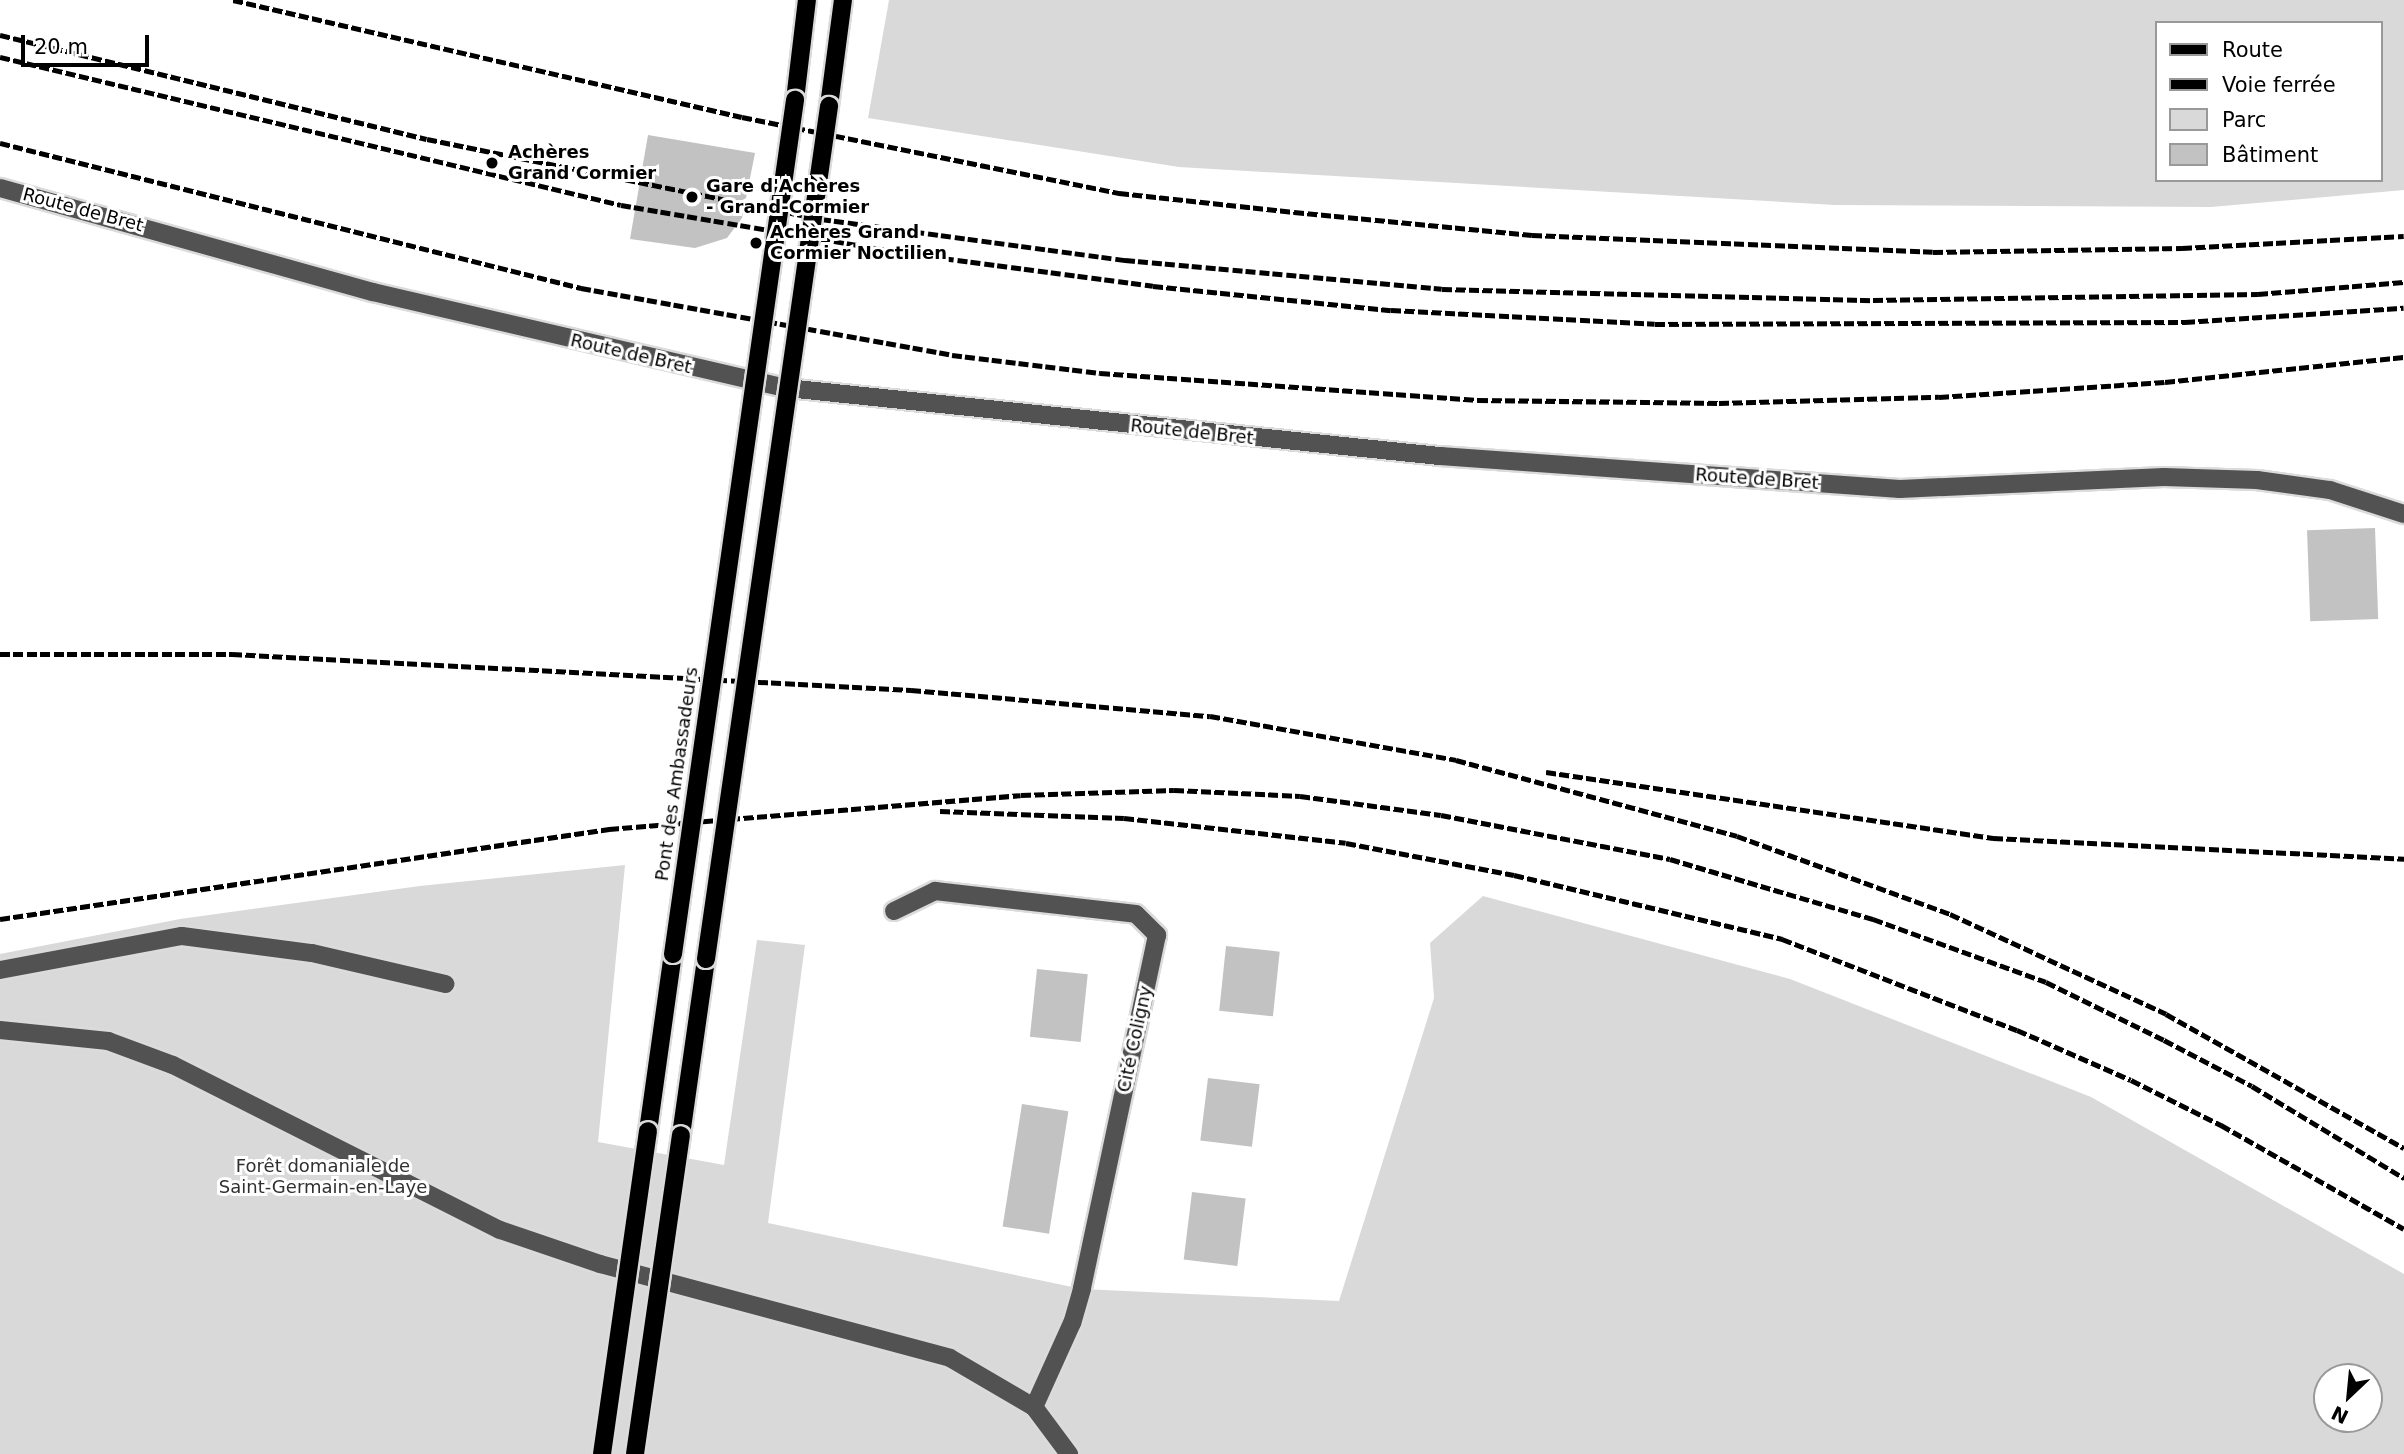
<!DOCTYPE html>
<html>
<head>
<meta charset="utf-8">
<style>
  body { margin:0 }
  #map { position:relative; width:2404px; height:1454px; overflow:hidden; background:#fff; font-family:"DejaVu Sans",sans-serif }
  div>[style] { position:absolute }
  .green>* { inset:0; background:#d9d9d9 }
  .building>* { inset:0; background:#c2c2c2; transform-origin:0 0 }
  .roads { filter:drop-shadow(2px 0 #dbdbdb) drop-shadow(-2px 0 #dbdbdb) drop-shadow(0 2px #dbdbdb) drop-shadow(0 -2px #dbdbdb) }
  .minor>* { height:18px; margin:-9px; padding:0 9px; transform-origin:9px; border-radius:9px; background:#525252 }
  .major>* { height:18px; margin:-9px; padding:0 9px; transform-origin:9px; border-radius:9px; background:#000 }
  .rail>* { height:5px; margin-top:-2.5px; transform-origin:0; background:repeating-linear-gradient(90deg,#000 0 10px,transparent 0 13.5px) }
  .bridges { filter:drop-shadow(2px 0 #dbdbdb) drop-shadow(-2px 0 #dbdbdb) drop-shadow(0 2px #dbdbdb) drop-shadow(0 -2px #dbdbdb) }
  .major-bridge>* { height:18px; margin:-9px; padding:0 9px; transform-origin:9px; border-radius:9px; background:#000 }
  .dots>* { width:19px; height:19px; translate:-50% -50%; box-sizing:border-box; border:4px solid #fff; border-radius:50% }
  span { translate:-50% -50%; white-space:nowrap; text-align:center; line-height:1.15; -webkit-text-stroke:6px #fff; paint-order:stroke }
  .poi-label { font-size:18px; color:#000; font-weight:700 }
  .left { translate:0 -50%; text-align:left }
  .street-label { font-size:18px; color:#000 }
  .park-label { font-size:18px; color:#303030 }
  .legend { position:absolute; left:2155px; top:21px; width:228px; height:161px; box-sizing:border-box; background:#fff; border:2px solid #999; margin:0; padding:9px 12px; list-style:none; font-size:21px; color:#000 }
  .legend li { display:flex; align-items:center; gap:14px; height:35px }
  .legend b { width:35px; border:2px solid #999 }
  .north { position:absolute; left:2313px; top:1363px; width:70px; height:70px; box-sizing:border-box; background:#fff; border:2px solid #999; border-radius:50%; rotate:206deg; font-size:19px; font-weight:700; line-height:28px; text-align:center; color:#000 }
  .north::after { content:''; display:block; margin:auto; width:24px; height:32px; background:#000; clip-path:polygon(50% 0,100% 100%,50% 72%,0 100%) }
  .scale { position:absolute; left:21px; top:35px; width:128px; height:32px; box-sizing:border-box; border:4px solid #000; border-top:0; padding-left:9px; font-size:21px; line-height:24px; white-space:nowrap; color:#000; -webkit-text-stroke:5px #fff; paint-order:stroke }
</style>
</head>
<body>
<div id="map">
  <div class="green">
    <div style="clip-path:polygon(evenodd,889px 0,2404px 0,2404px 190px,2211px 207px,1835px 205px,1179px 167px,868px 118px,889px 0,2157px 23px,2381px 23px,2381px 180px,2157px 180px,2157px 23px)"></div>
    <div style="clip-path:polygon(evenodd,625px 865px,598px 1142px,724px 1165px,757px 940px,805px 945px,768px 1223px,1082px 1289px,1339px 1301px,1434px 998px,1430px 943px,1483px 896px,1790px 979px,2091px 1097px,2404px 1274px,2404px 1454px,0 1454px,0 954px,180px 919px,420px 886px,625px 865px,2327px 1377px,2369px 1377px,2369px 1419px,2327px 1419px,2327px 1377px)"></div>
  </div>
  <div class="building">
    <div style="clip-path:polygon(648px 135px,755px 153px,742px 218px,727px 238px,695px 248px,630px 239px)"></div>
    <div style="left:2375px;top:528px;width:91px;height:68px;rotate:88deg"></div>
    <div style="left:1226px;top:946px;width:54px;height:65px;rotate:6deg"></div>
    <div style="left:1037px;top:969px;width:51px;height:68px;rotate:6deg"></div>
    <div style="left:1208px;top:1078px;width:52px;height:63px;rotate:7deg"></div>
    <div style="left:1022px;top:1104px;width:47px;height:124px;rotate:9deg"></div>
    <div style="left:1192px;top:1192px;width:54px;height:68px;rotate:7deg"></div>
  </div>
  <div class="roads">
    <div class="minor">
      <div style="left:0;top:188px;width:387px;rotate:15.6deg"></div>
      <div style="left:373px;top:292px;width:425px;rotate:13.1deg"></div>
      <div style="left:787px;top:388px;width:657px;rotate:5.95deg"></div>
      <div style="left:1440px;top:456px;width:461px;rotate:4.1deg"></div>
      <div style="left:1900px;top:489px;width:264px;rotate:-2.6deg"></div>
      <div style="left:2164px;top:477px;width:93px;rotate:1.8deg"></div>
      <div style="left:2257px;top:480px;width:74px;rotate:7.8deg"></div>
      <div style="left:2330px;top:490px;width:78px;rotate:18deg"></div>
      <div style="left:894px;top:911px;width:46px;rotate:-26deg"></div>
      <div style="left:935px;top:891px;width:202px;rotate:6.5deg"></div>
      <div style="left:1136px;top:914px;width:30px;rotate:45deg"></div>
      <div style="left:1157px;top:935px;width:362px;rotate:102deg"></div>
      <div style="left:1082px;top:1289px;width:35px;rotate:106deg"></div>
      <div style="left:1072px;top:1323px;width:92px;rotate:114.3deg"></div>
      <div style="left:0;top:970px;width:185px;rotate:-10.6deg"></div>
      <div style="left:182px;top:936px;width:131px;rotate:7.5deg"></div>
      <div style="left:312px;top:953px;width:137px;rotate:13.1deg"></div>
      <div style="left:0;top:1030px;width:109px;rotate:5.8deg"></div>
      <div style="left:108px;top:1041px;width:69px;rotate:20.3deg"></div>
      <div style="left:173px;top:1065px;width:366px;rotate:26.8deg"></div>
      <div style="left:500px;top:1230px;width:106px;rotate:18.8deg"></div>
      <div style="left:600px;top:1264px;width:362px;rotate:15deg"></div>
      <div style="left:950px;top:1358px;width:97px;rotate:30.3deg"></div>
      <div style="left:1034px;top:1407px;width:59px;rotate:53.3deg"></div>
    </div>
    <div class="major">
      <div style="left:795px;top:100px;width:101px;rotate:-83.2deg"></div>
      <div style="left:829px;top:106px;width:107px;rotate:-82.5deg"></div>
      <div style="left:648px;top:1131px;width:179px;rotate:-82deg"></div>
      <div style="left:681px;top:1135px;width:178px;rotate:-81.9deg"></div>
    </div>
  </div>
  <div class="rail">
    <div style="left:233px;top:0;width:522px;rotate:12.95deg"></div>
    <div style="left:742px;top:117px;width:385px;rotate:11.4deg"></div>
    <div style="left:1119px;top:193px;width:176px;rotate:6.2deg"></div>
    <div style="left:1294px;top:212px;width:239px;rotate:5.5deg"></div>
    <div style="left:1532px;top:235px;width:401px;rotate:2.4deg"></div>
    <div style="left:1933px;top:252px;width:249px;rotate:-0.9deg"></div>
    <div style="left:2182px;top:248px;width:222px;rotate:-3.1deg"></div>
    <div style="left:0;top:35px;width:439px;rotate:13.7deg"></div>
    <div style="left:427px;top:139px;width:402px;rotate:11.5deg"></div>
    <div style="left:821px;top:219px;width:307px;rotate:7.7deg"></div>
    <div style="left:1125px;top:260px;width:318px;rotate:5.2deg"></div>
    <div style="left:1442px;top:289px;width:431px;rotate:1.5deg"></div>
    <div style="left:1873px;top:300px;width:385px;rotate:-0.9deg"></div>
    <div style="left:2258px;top:294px;width:146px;rotate:-4.7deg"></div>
    <div style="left:0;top:57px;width:638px;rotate:13.4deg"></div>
    <div style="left:621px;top:205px;width:287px;rotate:9.6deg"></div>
    <div style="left:904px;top:253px;width:251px;rotate:7.5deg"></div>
    <div style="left:1153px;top:286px;width:239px;rotate:5.8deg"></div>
    <div style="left:1391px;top:310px;width:264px;rotate:3deg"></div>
    <div style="left:1655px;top:324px;width:530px;rotate:-0.22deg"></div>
    <div style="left:2185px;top:322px;width:219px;rotate:-3.7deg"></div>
    <div style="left:0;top:143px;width:599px;rotate:14.01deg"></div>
    <div style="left:581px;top:288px;width:377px;rotate:10.2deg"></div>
    <div style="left:952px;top:355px;width:149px;rotate:6.9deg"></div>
    <div style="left:1100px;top:373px;width:379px;rotate:4.1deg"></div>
    <div style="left:1478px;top:400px;width:241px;rotate:0.7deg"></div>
    <div style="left:1719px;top:403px;width:220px;rotate:-1.6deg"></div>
    <div style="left:1939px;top:397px;width:226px;rotate:-3.8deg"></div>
    <div style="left:2165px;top:382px;width:240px;rotate:-6deg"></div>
    <div style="left:0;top:654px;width:232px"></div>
    <div style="left:232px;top:654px;width:680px;rotate:3.03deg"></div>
    <div style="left:911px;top:690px;width:300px;rotate:5deg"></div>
    <div style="left:1210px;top:716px;width:250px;rotate:10.1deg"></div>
    <div style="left:1456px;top:760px;width:291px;rotate:15.1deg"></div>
    <div style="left:1737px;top:836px;width:227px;rotate:20.1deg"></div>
    <div style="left:1950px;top:914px;width:238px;rotate:24.8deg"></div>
    <div style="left:2166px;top:1014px;width:273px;rotate:29.4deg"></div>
    <div style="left:1546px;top:772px;width:452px;rotate:8.4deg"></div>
    <div style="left:1993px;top:838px;width:412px;rotate:2.9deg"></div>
    <div style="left:940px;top:811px;width:184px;rotate:2.2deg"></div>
    <div style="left:1124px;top:818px;width:223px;rotate:6.4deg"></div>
    <div style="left:1346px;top:843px;width:171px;rotate:10.8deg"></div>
    <div style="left:1514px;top:875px;width:276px;rotate:13.4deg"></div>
    <div style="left:1782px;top:939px;width:252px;rotate:21.2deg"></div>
    <div style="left:2017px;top:1030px;width:124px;rotate:23.7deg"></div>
    <div style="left:2131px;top:1080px;width:101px;rotate:26.6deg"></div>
    <div style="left:2221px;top:1125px;width:210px;rotate:29.6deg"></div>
    <div style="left:0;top:919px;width:616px;rotate:-8.41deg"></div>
    <div style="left:609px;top:829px;width:413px;rotate:-4.7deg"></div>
    <div style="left:1021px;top:795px;width:153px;rotate:-1.9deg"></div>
    <div style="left:1174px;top:790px;width:126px;rotate:2.7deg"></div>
    <div style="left:1300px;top:796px;width:142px;rotate:7.7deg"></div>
    <div style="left:1441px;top:815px;width:233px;rotate:10.9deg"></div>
    <div style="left:1670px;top:859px;width:212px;rotate:16.5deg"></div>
    <div style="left:1873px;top:919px;width:184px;rotate:20deg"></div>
    <div style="left:2046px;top:982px;width:131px;rotate:26.2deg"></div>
    <div style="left:2164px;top:1040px;width:99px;rotate:27.6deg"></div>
    <div style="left:2252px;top:1086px;width:178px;rotate:31.2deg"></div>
  </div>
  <div class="bridges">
    <div class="major-bridge">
      <div style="left:673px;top:954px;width:863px;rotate:-81.87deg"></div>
      <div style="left:706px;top:959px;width:862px;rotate:-81.79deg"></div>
      <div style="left:602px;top:1454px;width:326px;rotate:-81.9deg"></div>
      <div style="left:635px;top:1454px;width:322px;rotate:-81.8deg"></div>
    </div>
  </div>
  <div class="dots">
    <div style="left:492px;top:163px;background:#000"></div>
    <div style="left:692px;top:197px;background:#000"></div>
    <div style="left:756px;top:243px;background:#000"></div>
  </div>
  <div class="poi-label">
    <span class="left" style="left:508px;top:163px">Achères<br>Grand Cormier</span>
    <span class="left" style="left:706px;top:197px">Gare d'Achères<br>- Grand-Cormier</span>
    <span class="left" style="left:770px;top:243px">Achères Grand<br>Cormier Noctilien</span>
  </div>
  <div class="street-label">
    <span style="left:83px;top:210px;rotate:15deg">Route de Bret</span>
    <span style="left:631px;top:354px;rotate:13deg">Route de Bret</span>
    <span style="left:1192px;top:432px;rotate:6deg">Route de Bret</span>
    <span style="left:1757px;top:479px;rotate:4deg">Route de Bret</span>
    <span style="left:677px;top:774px;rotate:-82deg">Pont des Ambassadeurs</span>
    <span style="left:1135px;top:1039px;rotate:-78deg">Cité Coligny</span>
  </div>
  <div class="park-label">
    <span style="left:323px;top:1177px">Forêt domaniale de<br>Saint-Germain-en-Laye</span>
  </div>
  <ul class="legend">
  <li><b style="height:9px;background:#000"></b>Route</li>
  <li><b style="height:9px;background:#000"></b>Voie ferrée</li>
  <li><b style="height:19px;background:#d9d9d9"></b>Parc</li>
  <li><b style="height:19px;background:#c2c2c2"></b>Bâtiment</li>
  </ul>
  <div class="north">N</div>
  <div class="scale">20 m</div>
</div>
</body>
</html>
